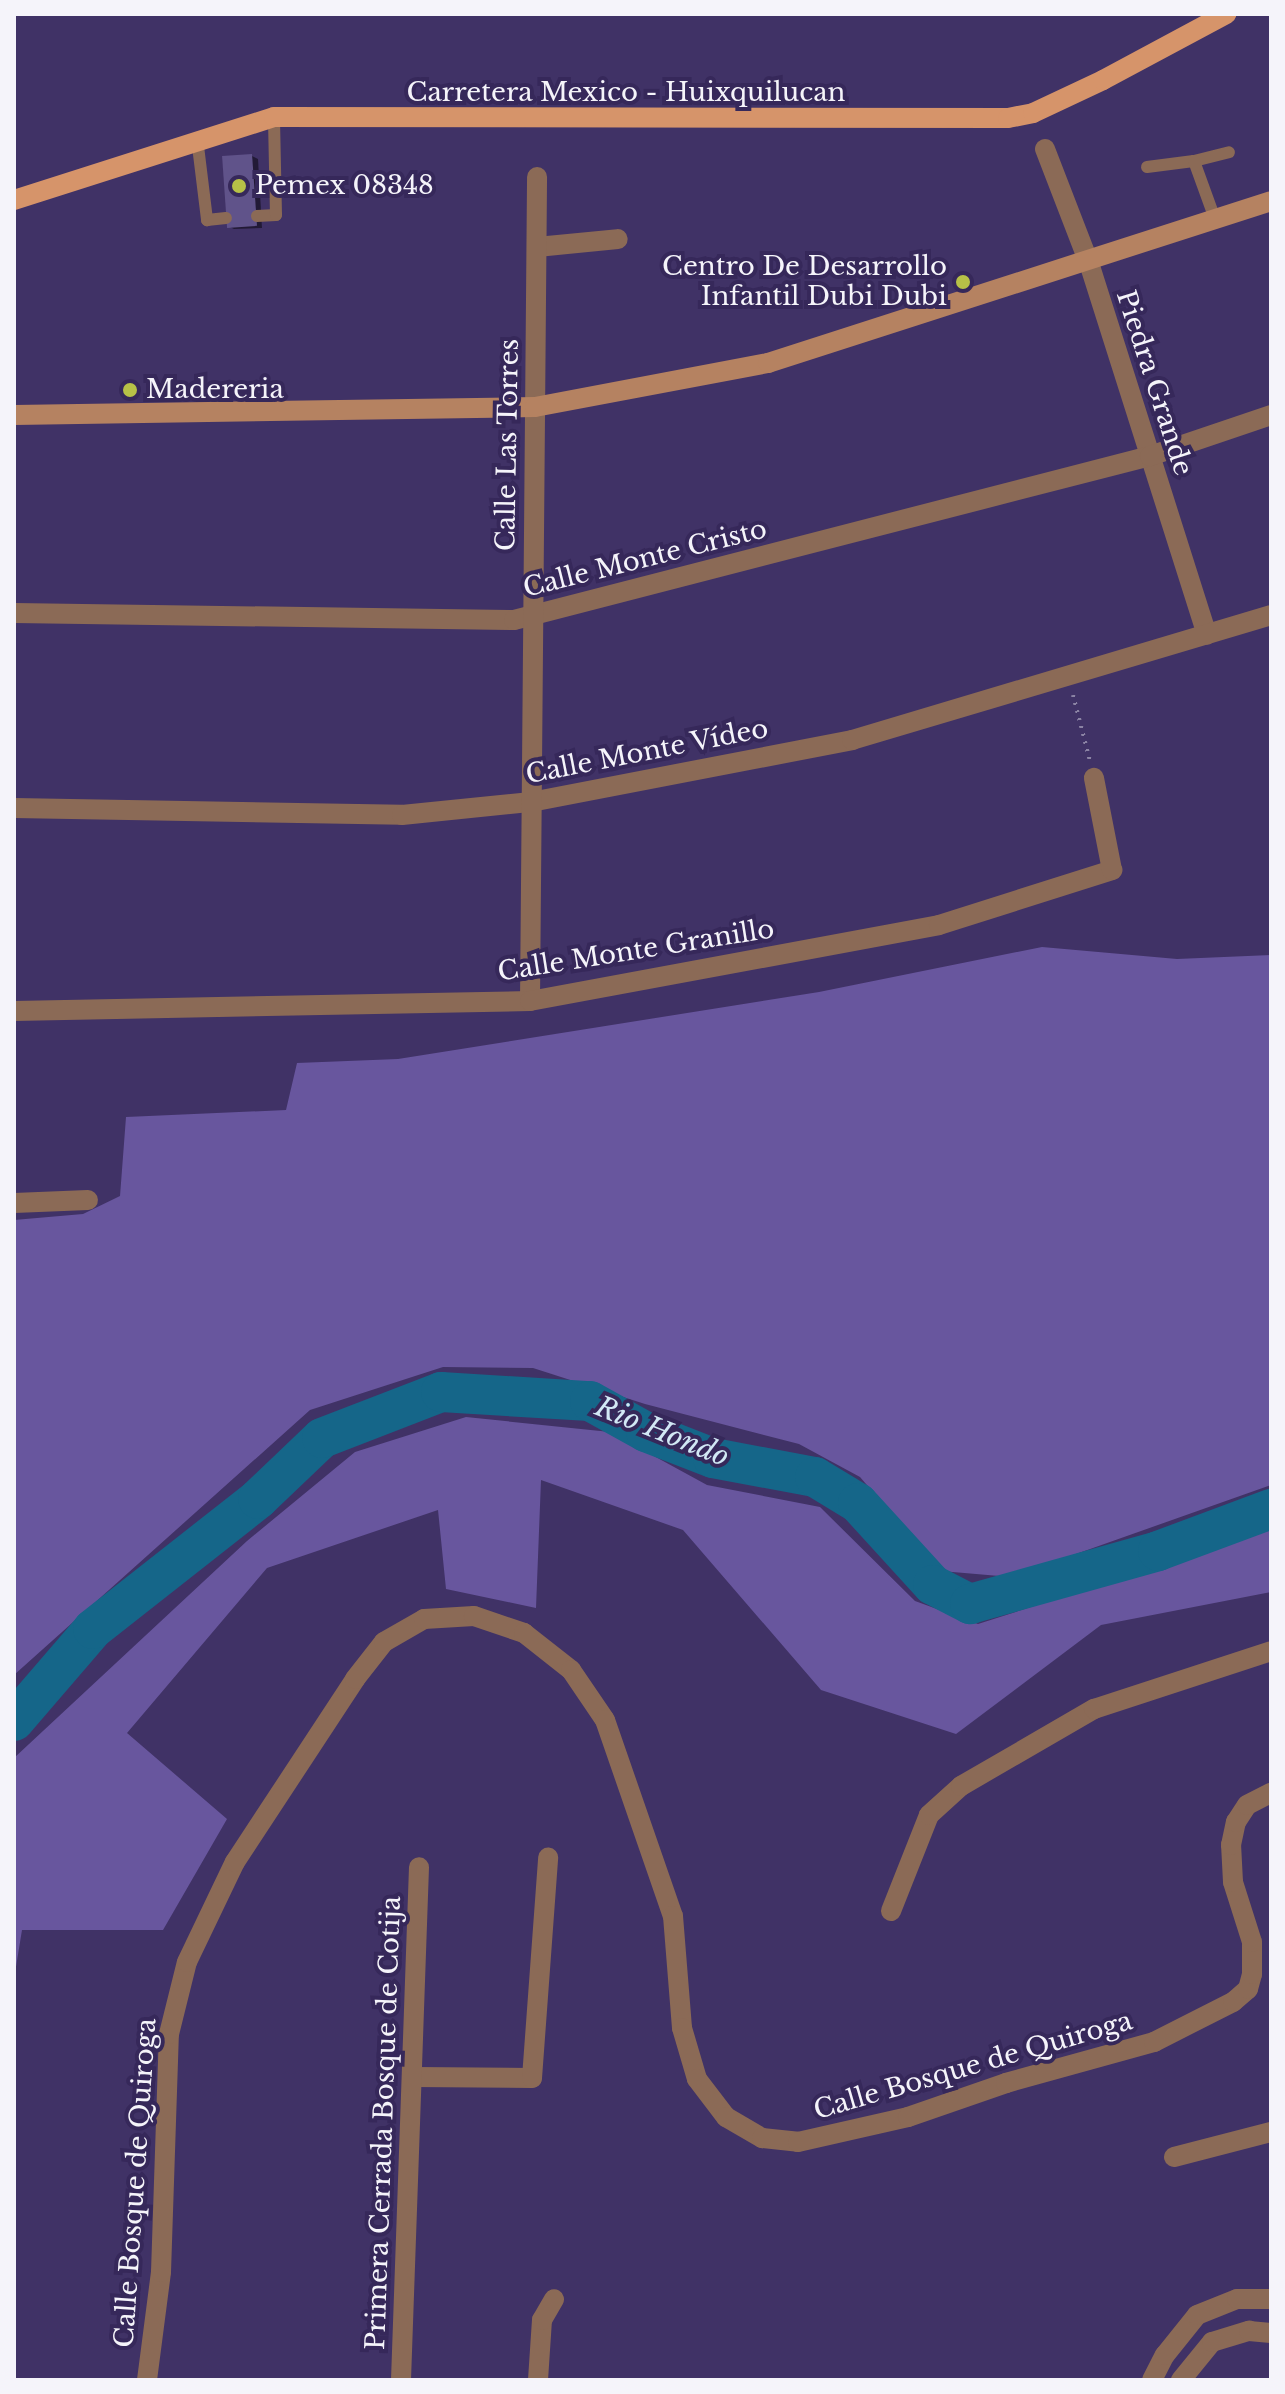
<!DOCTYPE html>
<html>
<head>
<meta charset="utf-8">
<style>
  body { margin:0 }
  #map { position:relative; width:1285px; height:2394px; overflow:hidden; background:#403266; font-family:"Libre Baskerville",serif }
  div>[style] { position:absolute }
  .green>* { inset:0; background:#68569e }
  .shadow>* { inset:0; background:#0007 }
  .river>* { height:40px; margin:-20px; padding:0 20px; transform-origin:20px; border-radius:20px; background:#156689 }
  .building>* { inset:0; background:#60538a; transform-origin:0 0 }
  .path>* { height:4px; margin-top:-2px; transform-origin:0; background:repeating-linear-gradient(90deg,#8b83a4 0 2px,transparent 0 8px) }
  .lane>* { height:12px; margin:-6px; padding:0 6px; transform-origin:6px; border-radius:6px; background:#8b6a56 }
  .street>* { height:20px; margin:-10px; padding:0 10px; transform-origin:10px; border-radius:10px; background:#8b6a56 }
  .secondary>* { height:20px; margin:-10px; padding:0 10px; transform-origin:10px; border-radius:10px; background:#b58261 }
  .primary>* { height:20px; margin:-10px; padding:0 10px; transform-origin:10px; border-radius:10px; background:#d6946a }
  .dots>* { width:22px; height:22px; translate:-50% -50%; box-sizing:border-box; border:4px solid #36285a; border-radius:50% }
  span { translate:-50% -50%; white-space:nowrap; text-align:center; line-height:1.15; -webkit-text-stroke:8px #36285a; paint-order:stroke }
  .street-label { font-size:26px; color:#f5f4fa }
  .poi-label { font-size:26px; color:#f5f4fa }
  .left { translate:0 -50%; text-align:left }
  .right { translate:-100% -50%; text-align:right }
  .water-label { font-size:28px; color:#d2e8f5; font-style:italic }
  .frame { position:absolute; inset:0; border:16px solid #f5f4fa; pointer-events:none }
</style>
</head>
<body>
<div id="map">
  <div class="green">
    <div style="clip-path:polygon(1042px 947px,1177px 959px,1271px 955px,1271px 1485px,1011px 1577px,941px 1571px,860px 1477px,799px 1444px,645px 1404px,533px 1368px,443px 1367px,310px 1410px,14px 1675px,14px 1220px,83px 1214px,120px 1196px,126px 1117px,286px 1110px,297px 1063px,398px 1059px,819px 992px)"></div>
    <div style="clip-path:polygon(466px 1417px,610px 1432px,707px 1485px,820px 1507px,915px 1601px,978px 1624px,1271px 1530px,1271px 1592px,1101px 1625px,956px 1734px,821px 1690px,683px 1530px,541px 1480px,536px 1608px,446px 1589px,438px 1510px,267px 1568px,127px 1733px,227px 1819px,163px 1930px,22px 1930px,14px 1979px,14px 1758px,247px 1541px,355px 1452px)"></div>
  </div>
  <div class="shadow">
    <div style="clip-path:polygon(252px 156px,258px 159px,262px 228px,234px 229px,228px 226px)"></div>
  </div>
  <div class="river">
    <div style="left:14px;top:1721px;width:121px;rotate:-49.3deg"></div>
    <div style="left:93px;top:1629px;width:210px;rotate:-38.2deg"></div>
    <div style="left:258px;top:1499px;width:88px;rotate:-43.6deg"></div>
    <div style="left:322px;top:1438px;width:128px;rotate:-21.1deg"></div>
    <div style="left:441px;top:1392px;width:149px;rotate:3.5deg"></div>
    <div style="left:590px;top:1401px;width:64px;rotate:29deg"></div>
    <div style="left:646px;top:1432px;width:72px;rotate:21.2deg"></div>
    <div style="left:713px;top:1458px;width:104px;rotate:10.6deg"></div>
    <div style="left:815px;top:1477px;width:50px;rotate:31.2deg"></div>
    <div style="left:858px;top:1503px;width:111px;rotate:47.6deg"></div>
    <div style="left:933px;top:1585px;width:42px;rotate:27.2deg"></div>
    <div style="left:970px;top:1604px;width:195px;rotate:-15.7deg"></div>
    <div style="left:1158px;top:1551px;width:121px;rotate:-20.4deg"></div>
  </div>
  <div class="building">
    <div style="left:252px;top:154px;width:72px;height:30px;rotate:86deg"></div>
  </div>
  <div class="path">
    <div style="left:1073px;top:695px;width:68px;rotate:75.6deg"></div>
  </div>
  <div class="lane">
    <div style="left:197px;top:138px;width:83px;rotate:83deg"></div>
    <div style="left:207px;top:220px;width:19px;rotate:-6deg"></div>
    <div style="left:1194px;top:161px;width:36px;rotate:-14deg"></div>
    <div style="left:1147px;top:167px;width:47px;rotate:-7.3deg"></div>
    <div style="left:1194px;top:161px;width:62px;rotate:70.1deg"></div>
    <div style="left:257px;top:216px;width:19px;rotate:-3deg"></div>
    <div style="left:276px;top:215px;width:98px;rotate:-91.2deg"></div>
  </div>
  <div class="street">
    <div style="left:1045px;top:149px;width:122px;rotate:68.9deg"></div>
    <div style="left:1089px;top:263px;width:390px;rotate:72.4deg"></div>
    <div style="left:537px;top:247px;width:81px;rotate:-5.6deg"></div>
    <div style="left:14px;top:613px;width:500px;rotate:0.8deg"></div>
    <div style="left:514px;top:620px;width:657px;rotate:-14.46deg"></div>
    <div style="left:1150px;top:456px;width:128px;rotate:-18.7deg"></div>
    <div style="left:14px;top:808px;width:388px;rotate:1deg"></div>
    <div style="left:402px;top:815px;width:130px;rotate:-5.8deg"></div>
    <div style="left:531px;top:802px;width:327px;rotate:-10.9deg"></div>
    <div style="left:852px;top:740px;width:437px;rotate:-16.6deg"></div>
    <div style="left:530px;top:1001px;width:824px;rotate:-89.51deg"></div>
    <div style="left:14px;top:1011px;width:516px;rotate:-1.11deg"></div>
    <div style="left:530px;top:1001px;width:416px;rotate:-10.5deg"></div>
    <div style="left:939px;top:925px;width:182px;rotate:-17.6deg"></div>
    <div style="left:1112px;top:870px;width:94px;rotate:-101.1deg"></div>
    <div style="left:14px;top:1203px;width:74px;rotate:-2.3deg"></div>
    <div style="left:891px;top:1911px;width:103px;rotate:-68.4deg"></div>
    <div style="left:929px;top:1815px;width:43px;rotate:-42.2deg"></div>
    <div style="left:961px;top:1786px;width:154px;rotate:-30.1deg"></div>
    <div style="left:1094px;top:1709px;width:186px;rotate:-18.1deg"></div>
    <div style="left:414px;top:2077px;width:118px;rotate:0.5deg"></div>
    <div style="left:532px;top:2078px;width:221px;rotate:-85.8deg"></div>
    <div style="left:1174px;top:2157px;width:100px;rotate:-14.5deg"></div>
    <div style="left:147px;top:2380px;width:109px;rotate:-82.6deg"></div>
    <div style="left:161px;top:2272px;width:238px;rotate:-88.1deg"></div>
    <div style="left:169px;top:2034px;width:74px;rotate:-76deg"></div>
    <div style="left:187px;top:1962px;width:111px;rotate:-64.4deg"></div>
    <div style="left:235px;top:1862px;width:219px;rotate:-56.7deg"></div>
    <div style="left:355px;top:1679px;width:47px;rotate:-51.9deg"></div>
    <div style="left:384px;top:1642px;width:46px;rotate:-29.9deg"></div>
    <div style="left:424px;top:1619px;width:50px;rotate:-3.4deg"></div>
    <div style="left:474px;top:1616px;width:53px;rotate:18.8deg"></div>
    <div style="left:524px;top:1633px;width:60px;rotate:38.2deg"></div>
    <div style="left:571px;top:1670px;width:60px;rotate:55.8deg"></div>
    <div style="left:605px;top:1720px;width:207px;rotate:70.9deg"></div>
    <div style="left:673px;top:1916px;width:112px;rotate:85.4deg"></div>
    <div style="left:682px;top:2028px;width:53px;rotate:73.6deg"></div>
    <div style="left:697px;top:2079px;width:48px;rotate:52.7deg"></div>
    <div style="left:726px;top:2117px;width:42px;rotate:30.3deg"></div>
    <div style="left:762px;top:2138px;width:36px;rotate:6deg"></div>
    <div style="left:798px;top:2142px;width:113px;rotate:-12.8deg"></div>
    <div style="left:908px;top:2117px;width:104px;rotate:-19.1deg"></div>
    <div style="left:1006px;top:2083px;width:154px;rotate:-15.5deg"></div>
    <div style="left:1154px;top:2042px;width:89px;rotate:-26.9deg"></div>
    <div style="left:1233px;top:2002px;width:20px;rotate:-41deg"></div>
    <div style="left:1248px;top:1989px;width:16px;rotate:-75deg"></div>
    <div style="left:1252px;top:1974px;width:32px;rotate:-90deg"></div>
    <div style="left:1252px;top:1942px;width:63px;rotate:-107.6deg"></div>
    <div style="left:1233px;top:1882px;width:37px;rotate:-93deg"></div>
    <div style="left:1231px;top:1845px;width:24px;rotate:-78deg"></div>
    <div style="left:1236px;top:1822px;width:20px;rotate:-57deg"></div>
    <div style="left:1247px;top:1805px;width:27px;rotate:-27deg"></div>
    <div style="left:401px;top:2380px;width:513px;rotate:-87.99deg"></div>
    <div style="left:538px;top:2380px;width:60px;rotate:-86.2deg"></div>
    <div style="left:542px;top:2320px;width:24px;rotate:-60deg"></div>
    <div style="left:1152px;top:2380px;width:28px;rotate:-63deg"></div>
    <div style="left:1165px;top:2355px;width:51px;rotate:-51.3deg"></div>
    <div style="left:1197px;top:2315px;width:43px;rotate:-21.8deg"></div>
    <div style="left:1237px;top:2299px;width:34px"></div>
    <div style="left:1181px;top:2380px;width:49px;rotate:-50.8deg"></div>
    <div style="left:1212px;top:2342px;width:39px;rotate:-17deg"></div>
    <div style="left:1249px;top:2331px;width:22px;rotate:5deg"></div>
  </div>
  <div class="secondary">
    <div style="left:14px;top:415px;width:521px;rotate:-0.88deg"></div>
    <div style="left:535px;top:407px;width:237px;rotate:-10.7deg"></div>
    <div style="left:768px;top:363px;width:528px;rotate:-17.85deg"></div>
  </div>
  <div class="primary">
    <div style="left:14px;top:200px;width:273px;rotate:-17.7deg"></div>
    <div style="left:274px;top:117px;width:734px;rotate:0.08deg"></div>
    <div style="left:1008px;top:118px;width:25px;rotate:-11deg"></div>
    <div style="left:1033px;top:113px;width:77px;rotate:-25.2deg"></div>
    <div style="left:1103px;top:80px;width:140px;rotate:-28.2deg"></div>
  </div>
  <div class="dots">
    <div style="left:239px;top:186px;background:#b7c147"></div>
    <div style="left:963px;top:282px;background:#b7c147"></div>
    <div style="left:130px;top:390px;background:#b7c147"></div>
  </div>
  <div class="street-label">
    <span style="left:626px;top:93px">Carretera Mexico - Huixquilucan</span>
    <span style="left:1154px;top:383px;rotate:72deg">Piedra Grande</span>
    <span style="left:508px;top:445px;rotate:-89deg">Calle Las Torres</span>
    <span style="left:645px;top:559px;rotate:-14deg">Calle Monte Cristo</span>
    <span style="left:647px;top:752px;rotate:-11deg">Calle Monte Vídeo</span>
    <span style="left:636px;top:951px;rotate:-9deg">Calle Monte Granillo</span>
    <span style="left:973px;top:2066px;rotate:-16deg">Calle Bosque de Quiroga</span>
    <span style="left:384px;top:2123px;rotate:-88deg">Primera Cerrada Bosque de Cotija</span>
    <span style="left:136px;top:2183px;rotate:-86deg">Calle Bosque de Quiroga</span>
  </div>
  <div class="poi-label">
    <span class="left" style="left:255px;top:186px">Pemex 08348</span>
    <span class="right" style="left:947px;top:282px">Centro De Desarrollo<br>Infantil Dubi Dubi</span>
    <span class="left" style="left:146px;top:390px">Madereria</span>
  </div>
  <div class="water-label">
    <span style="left:662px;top:1432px;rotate:22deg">Rio Hondo</span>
  </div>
  <div class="frame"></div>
</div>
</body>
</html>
